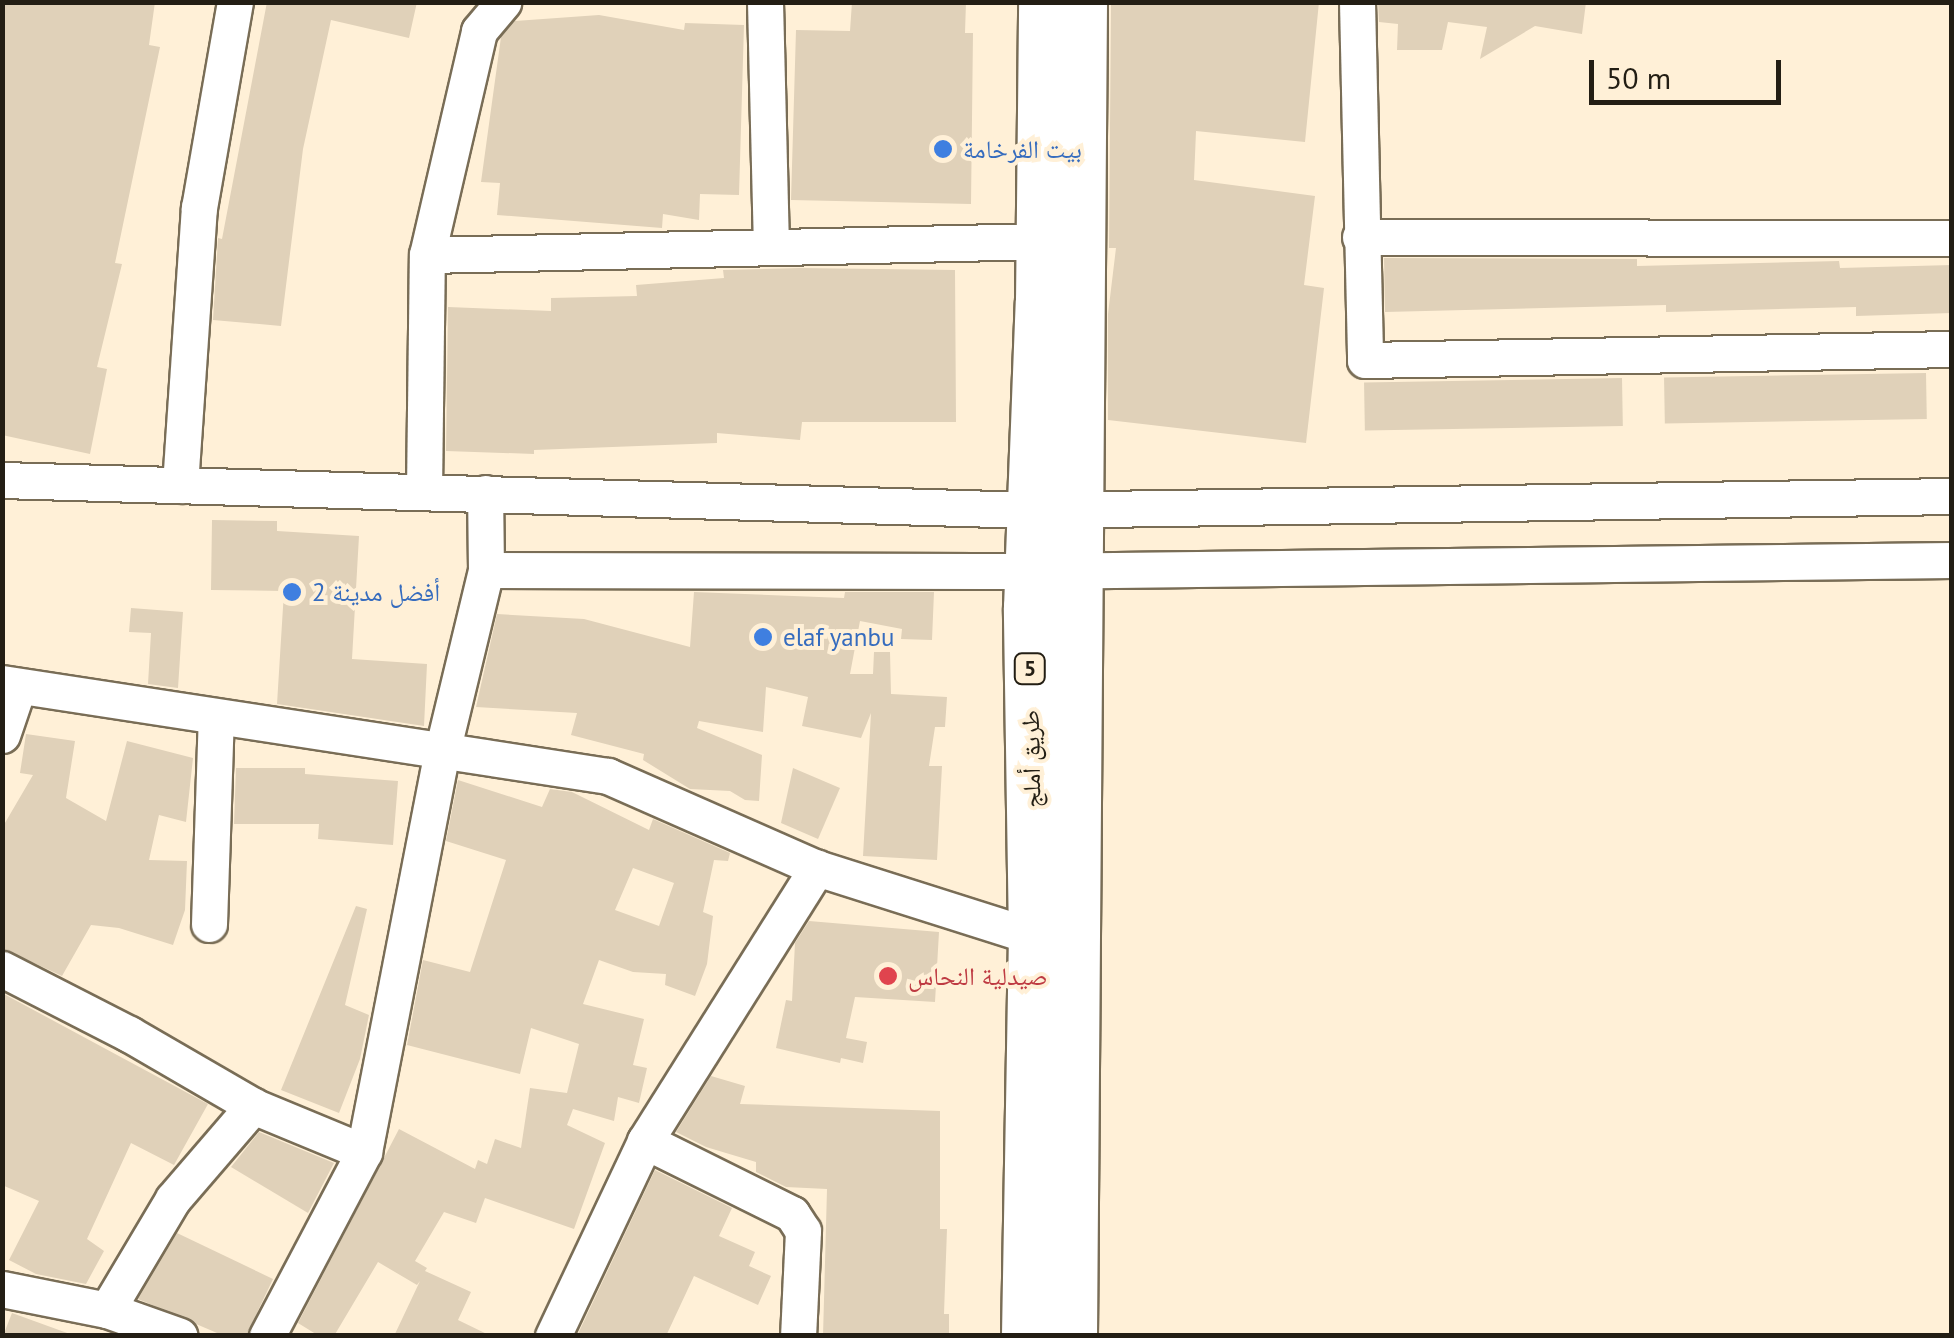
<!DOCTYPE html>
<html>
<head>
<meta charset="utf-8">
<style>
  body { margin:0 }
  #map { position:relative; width:1954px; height:1338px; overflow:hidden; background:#fff0d7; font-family:"PT Sans","Noto Naskh Arabic",sans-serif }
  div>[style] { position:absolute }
  .building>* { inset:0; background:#e0d1b9; transform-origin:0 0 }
  .roads { filter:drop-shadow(2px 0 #796d56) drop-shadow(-2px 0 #796d56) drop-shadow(0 2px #796d56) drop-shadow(0 -2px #796d56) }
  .minor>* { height:35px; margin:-17.5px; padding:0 17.5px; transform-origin:17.5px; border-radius:17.5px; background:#fff }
  .highway>* { height:50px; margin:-25px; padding:0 25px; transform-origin:25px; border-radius:25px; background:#fff }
  .dots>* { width:28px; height:28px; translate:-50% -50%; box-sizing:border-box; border:5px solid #fff0d7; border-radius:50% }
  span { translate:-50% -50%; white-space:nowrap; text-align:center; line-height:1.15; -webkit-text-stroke:8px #fff0d7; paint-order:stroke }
  .shield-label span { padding:2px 8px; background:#fff0d7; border:2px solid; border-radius:8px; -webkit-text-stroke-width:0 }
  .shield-label { font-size:22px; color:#231e14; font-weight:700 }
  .shop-label { font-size:25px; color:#366cbe }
  .left { translate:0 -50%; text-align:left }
  .street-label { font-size:25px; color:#231e14 }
  .health-label { font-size:25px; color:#be3a42 }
  .frame { position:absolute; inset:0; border:5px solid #231e14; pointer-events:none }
  .scale { position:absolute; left:1589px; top:60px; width:192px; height:45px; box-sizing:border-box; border:5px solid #231e14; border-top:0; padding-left:12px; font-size:30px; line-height:35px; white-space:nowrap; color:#231e14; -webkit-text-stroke:8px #fff0d7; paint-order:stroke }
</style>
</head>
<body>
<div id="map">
  <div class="building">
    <div style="clip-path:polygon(2px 2px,155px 2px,149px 45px,160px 47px,115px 263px,122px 264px,97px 367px,107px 369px,90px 454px,2px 435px)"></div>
    <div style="clip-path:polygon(267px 2px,417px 2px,409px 38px,331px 20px,303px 149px,281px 326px,213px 320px,218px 238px,222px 239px)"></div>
    <div style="clip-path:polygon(852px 2px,966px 2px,965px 33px,973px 33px,971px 204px,791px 200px,796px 30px,850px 31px)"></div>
    <div style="clip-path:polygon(1111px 2px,1319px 2px,1305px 142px,1196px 131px,1194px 180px,1315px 196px,1304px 285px,1324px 288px,1306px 443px,1108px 420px,1108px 314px,1116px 248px,1109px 248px)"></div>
    <div style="clip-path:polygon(1378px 2px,1586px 2px,1582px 34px,1535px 26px,1480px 59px,1487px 27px,1448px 22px,1442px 50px,1397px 50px,1398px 24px,1379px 22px)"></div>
    <div style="clip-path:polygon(599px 15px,684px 30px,685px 23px,744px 25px,739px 195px,700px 194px,699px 220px,663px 214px,662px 228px,497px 215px,500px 183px,481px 182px,501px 37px,515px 21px)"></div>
    <div style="clip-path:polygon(1384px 258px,1637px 259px,1637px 266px,1839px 261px,1840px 268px,1952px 265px,1952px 313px,1856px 316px,1856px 307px,1666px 312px,1666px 305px,1385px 312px)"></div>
    <div style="clip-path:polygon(800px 268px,955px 270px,956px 422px,802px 422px,800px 440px,717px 433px,717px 443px,534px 450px,534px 454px,446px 451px,448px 307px,551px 311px,551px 298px,637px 296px,636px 285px,724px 278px,723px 270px)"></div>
    <div style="left:1926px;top:373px;width:46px;height:262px;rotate:89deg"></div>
    <div style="left:1622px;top:378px;width:48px;height:258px;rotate:89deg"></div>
    <div style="clip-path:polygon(212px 520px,277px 521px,277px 531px,359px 536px,352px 659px,427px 664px,424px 726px,277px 704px,284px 591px,211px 590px)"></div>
    <div style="clip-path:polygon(694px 592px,844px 598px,845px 592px,934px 592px,932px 640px,901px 639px,902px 629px,860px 621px,850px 674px,873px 674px,874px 652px,890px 652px,891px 694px,947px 697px,945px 727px,935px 727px,929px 766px,942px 766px,937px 860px,863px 856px,871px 713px,861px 738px,802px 726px,808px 697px,766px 687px,763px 732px,699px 721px,697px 728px,762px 755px,759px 801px,745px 800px,730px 791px,690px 789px,643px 760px,644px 754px,571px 735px,577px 713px,476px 707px,497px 614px,584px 619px,690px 647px)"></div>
    <div style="clip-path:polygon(131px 608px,183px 612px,178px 688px,148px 684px,151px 633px,129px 632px)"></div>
    <div style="clip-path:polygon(26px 734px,75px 741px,66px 798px,106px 821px,127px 741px,193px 758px,186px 822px,159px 815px,149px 860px,187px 861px,185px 910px,173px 945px,119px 928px,91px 925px,62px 976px,2px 948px,2px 828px,33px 775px,20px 773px)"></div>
    <div style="clip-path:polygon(236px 768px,305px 768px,305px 774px,398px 781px,393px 845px,318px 839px,319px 824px,234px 824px)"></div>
    <div style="clip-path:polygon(793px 768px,840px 788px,818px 839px,781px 823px)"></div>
    <div style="clip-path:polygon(evenodd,458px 780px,542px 807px,550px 789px,572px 792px,649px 830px,653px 819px,730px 853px,728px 861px,714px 860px,703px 912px,713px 916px,707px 964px,695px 996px,665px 985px,666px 974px,633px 972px,599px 960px,583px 1004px,644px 1019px,633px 1065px,647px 1068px,639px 1103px,618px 1097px,614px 1121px,573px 1109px,567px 1125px,605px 1143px,574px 1229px,485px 1198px,476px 1223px,444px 1212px,415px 1261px,427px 1268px,425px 1271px,471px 1292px,458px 1320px,491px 1336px,394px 1336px,420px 1281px,417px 1285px,378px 1262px,334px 1336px,319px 1336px,298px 1323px,399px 1129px,475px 1169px,478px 1160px,487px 1164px,495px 1139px,521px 1148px,530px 1088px,567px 1093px,579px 1044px,531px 1028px,520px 1074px,407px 1045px,423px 960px,470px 972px,506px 860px,446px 841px,458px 780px,633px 868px,674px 883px,659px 926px,615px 910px,633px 868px)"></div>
    <div style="clip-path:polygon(356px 906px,367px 909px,345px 1005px,369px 1015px,360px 1059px,339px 1113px,281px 1090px)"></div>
    <div style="clip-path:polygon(809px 921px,939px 932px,935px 1002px,855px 997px,846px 1038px,867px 1042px,863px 1063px,841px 1058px,840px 1063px,776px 1048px,786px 1000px,792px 1001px,795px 943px)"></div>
    <div style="clip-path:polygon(2px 993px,208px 1104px,174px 1165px,131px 1143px,87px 1239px,104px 1251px,86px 1284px,36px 1274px,9px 1260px,39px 1201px,2px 1185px)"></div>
    <div style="clip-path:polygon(711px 1076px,745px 1086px,740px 1104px,940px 1111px,940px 1229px,947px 1229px,944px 1314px,949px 1314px,949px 1336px,823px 1336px,827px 1189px,786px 1187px,756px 1172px,756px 1162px,706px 1147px,676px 1132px)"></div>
    <div style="clip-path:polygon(259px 1132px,334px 1163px,308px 1213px,231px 1167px)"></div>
    <div style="clip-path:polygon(655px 1170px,732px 1208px,719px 1236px,755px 1252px,749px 1266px,771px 1276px,758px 1305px,694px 1276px,666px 1336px,577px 1336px)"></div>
    <div style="clip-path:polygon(177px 1233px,273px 1279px,246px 1336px,224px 1336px,138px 1299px)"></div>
    <div style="clip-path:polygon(12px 1313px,70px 1334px,70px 1336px,3px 1336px)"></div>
  </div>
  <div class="roads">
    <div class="minor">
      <div style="left:765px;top:2px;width:244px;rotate:88.6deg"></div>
      <div style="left:1357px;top:2px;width:358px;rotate:88.7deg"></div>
      <div style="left:1365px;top:360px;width:587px;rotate:-1.07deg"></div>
      <div style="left:1360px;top:237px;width:592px;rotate:0.1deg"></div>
      <div style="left:427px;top:255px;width:615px;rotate:-1.3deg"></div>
      <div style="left:2px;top:480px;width:1031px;rotate:1.67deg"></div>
      <div style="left:1033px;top:510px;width:919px;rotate:-0.87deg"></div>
      <div style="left:180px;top:485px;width:278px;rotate:-86.1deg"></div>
      <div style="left:199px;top:208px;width:209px;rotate:-80.1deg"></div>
      <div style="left:424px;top:491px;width:236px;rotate:-89.3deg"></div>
      <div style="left:427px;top:255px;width:230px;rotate:-76.9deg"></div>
      <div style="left:479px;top:31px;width:38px;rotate:-50deg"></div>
      <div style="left:486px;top:570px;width:545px;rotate:0.11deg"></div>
      <div style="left:1031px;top:571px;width:921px;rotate:-0.68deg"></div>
      <div style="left:2px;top:683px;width:613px;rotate:8.72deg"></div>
      <div style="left:608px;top:776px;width:228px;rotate:23.8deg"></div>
      <div style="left:817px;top:868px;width:228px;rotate:17.6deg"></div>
      <div style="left:2px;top:735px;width:50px;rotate:-71.2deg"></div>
      <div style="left:209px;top:924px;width:206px;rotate:-88.1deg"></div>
      <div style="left:2px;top:969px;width:143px;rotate:27.1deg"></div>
      <div style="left:129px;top:1034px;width:143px;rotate:30.1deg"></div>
      <div style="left:253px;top:1106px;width:120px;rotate:22.5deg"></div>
      <div style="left:645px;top:1141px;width:164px;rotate:26.4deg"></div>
      <div style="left:792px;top:1214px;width:20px;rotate:57deg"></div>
      <div style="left:803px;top:1231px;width:105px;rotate:92.7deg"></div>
      <div style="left:2px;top:1289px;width:107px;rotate:11.3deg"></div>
      <div style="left:107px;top:1310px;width:77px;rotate:19.6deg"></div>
      <div style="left:107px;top:1310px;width:129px;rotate:-59.3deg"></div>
      <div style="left:173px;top:1199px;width:123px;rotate:-49.3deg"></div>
      <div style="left:267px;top:1336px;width:208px;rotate:-62.2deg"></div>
      <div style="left:364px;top:1152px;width:408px;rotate:-79deg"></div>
      <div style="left:442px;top:752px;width:187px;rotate:-76.4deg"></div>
      <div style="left:486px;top:570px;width:77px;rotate:-90.7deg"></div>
      <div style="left:553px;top:1336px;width:216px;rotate:-64.7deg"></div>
      <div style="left:645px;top:1141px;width:323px;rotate:-57.8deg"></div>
    </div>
    <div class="highway">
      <div style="left:1027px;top:1336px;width:399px;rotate:-89deg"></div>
      <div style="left:1034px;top:937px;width:329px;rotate:-90.9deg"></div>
      <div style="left:1029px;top:608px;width:306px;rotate:-87.8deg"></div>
      <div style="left:1041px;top:302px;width:300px;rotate:-89.4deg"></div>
      <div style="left:1072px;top:1336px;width:1334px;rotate:-89.57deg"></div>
    </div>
  </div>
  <div class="dots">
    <div style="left:943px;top:149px;background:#3f7fe0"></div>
    <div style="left:292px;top:592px;background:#3f7fe0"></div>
    <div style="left:763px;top:637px;background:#3f7fe0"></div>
    <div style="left:888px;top:976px;background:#e0444e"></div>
  </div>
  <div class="shield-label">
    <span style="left:1030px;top:669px">5</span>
  </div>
  <div class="shop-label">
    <span class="left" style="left:963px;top:149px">بيت الفرخامة</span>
    <span class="left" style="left:312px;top:592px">2 أفضل مدينة</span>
    <span class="left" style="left:783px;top:637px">elaf yanbu</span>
  </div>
  <div class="street-label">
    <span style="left:1031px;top:759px;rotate:-91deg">طريق أملج</span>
  </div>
  <div class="health-label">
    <span class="left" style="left:908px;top:976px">صيدلية النحاس</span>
  </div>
  <div class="frame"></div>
  <div class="scale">50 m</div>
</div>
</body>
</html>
